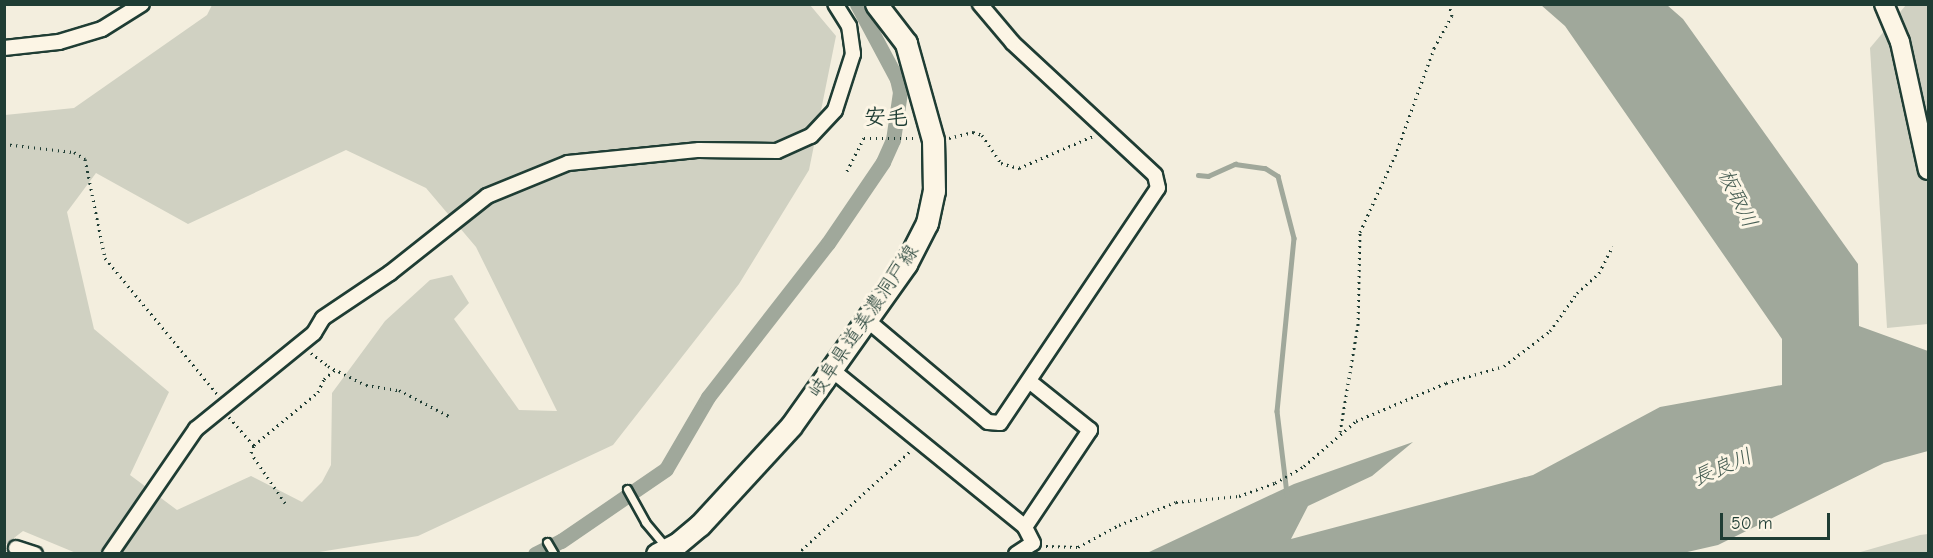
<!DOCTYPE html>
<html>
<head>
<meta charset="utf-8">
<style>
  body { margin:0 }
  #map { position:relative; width:1933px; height:558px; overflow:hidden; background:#f3eede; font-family:"Comic Neue","Klee One",sans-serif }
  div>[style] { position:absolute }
  .green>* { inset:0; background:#d0d1c2 }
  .water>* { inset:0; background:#a0a89b }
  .stream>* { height:4.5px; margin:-2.25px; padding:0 2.25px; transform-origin:2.25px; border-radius:2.25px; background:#a0a89b }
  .canal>* { height:15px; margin:-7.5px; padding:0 7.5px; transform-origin:7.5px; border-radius:7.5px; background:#a0a89b }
  .path>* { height:3px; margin-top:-1.5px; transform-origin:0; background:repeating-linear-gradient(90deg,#1f3d34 0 1.5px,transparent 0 6px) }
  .roads { filter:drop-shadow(2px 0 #1f3d34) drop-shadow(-2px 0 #1f3d34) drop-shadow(0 2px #1f3d34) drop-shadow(0 -2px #1f3d34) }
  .lane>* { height:7px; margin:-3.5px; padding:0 3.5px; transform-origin:3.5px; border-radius:3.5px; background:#fcf5e5 }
  .street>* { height:14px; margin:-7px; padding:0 7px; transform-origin:7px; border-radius:7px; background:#fcf5e5 }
  .secondary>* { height:18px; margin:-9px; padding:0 9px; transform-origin:9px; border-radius:9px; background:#fcf5e5 }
  .primary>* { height:21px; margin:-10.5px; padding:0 10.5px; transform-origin:10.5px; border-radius:10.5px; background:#fcf5e5 }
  span { translate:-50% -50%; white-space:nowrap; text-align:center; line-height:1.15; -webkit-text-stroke:6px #fcf5e5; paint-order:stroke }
  .street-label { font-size:20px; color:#1f3d34 }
  .water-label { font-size:21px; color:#465d53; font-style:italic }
  .quarter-label { font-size:22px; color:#1f3d34; font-weight:700 }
  .frame { position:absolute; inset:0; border:6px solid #1f3d34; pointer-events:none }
  .scale { position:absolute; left:1720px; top:513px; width:110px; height:27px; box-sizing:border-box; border:3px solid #1f3d34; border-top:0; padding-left:8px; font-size:18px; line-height:21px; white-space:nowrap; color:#1f3d34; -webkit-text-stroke:4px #fcf5e5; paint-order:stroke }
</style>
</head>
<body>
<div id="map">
  <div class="green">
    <div style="clip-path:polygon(evenodd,212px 5px,810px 5px,836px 36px,809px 170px,739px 284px,613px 445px,418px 536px,307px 554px,76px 553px,23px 531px,5px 545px,5px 115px,74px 108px,207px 15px,212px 5px,346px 150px,426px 188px,476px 247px,557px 411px,519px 410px,454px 319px,469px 303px,452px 275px,430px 280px,385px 321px,332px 393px,331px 465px,322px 482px,302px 502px,251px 476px,177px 510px,130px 475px,169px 392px,94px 329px,67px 212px,96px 173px,188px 224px,346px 150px)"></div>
    <div style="clip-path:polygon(1906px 5px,1928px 5px,1928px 324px,1887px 328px,1870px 48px)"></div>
    <div style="clip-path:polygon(1928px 534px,1928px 553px,1857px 553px,1920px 535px)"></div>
  </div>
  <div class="water">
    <div style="clip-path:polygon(1541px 5px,1667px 5px,1683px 19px,1858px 264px,1859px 326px,1928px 351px,1928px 451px,1884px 463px,1718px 545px,1683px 553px,1147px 553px,1294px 484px,1413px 442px,1372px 476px,1308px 506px,1291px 539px,1533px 475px,1660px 407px,1782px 385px,1782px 339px,1565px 26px)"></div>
  </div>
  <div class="stream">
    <div style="left:1198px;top:175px;width:10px;rotate:6deg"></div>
    <div style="left:1208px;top:176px;width:30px;rotate:-24deg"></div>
    <div style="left:1235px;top:164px;width:30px;rotate:8deg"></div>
    <div style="left:1265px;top:168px;width:15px;rotate:32deg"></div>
    <div style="left:1278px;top:176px;width:64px;rotate:75.5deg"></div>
    <div style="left:1294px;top:238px;width:174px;rotate:95.6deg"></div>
    <div style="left:1277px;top:411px;width:84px;rotate:83.1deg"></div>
  </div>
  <div class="canal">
    <div style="left:535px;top:554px;width:29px;rotate:-27deg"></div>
    <div style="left:561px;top:541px;width:127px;rotate:-34.4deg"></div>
    <div style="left:666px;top:469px;width:83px;rotate:-59.7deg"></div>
    <div style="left:708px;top:397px;width:195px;rotate:-52.1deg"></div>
    <div style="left:828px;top:243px;width:98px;rotate:-55.8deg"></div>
    <div style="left:883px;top:162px;width:24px;rotate:-66deg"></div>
    <div style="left:893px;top:140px;width:49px;rotate:-81.7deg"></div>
    <div style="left:900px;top:92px;width:13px;rotate:-103deg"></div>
    <div style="left:897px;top:79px;width:85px;rotate:-118.1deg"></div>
  </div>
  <div class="path">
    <div style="left:949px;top:138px;width:25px;rotate:-14deg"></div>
    <div style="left:973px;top:132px;width:9px;rotate:18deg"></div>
    <div style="left:982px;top:135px;width:34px;rotate:56deg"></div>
    <div style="left:1001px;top:163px;width:19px;rotate:16deg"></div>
    <div style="left:1019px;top:168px;width:81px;rotate:-23.4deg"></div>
    <div style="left:4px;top:144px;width:70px;rotate:6.5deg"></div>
    <div style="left:74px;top:152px;width:13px;rotate:32deg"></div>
    <div style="left:85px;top:159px;width:101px;rotate:78.6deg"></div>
    <div style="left:105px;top:258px;width:178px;rotate:50.5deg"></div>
    <div style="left:847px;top:171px;width:37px;rotate:-63deg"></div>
    <div style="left:864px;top:138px;width:50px"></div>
    <div style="left:311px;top:353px;width:21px;rotate:37deg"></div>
    <div style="left:328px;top:366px;width:42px;rotate:26.6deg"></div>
    <div style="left:366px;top:385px;width:33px;rotate:9deg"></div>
    <div style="left:399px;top:390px;width:56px;rotate:27.5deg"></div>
    <div style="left:229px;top:417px;width:38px;rotate:49deg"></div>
    <div style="left:1340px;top:432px;width:109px;rotate:-80.5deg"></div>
    <div style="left:1358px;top:325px;width:93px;rotate:-88.8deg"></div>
    <div style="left:1360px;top:232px;width:84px;rotate:-65.3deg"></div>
    <div style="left:1395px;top:156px;width:115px;rotate:-70.1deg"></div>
    <div style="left:1434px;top:48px;width:37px;rotate:-61deg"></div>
    <div style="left:1452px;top:16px;width:12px;rotate:-104deg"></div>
    <div style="left:285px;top:503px;width:60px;rotate:-124.2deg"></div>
    <div style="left:251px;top:453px;width:9px;rotate:-69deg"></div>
    <div style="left:254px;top:445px;width:83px;rotate:-39.6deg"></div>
    <div style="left:318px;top:392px;width:14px;rotate:-65deg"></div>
    <div style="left:324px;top:379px;width:16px;rotate:-40deg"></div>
    <div style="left:1046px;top:546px;width:32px;rotate:2deg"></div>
    <div style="left:1078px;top:547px;width:47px;rotate:-28.2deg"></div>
    <div style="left:1119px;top:525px;width:61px;rotate:-22deg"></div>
    <div style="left:1176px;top:502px;width:63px;rotate:-5.4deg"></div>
    <div style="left:1239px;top:496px;width:38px;rotate:-20deg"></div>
    <div style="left:1275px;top:483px;width:34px;rotate:-30deg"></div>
    <div style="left:1304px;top:466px;width:69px;rotate:-40.9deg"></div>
    <div style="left:1356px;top:421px;width:98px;rotate:-22.9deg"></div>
    <div style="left:1446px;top:383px;width:60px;rotate:-16.3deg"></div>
    <div style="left:1504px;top:366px;width:58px;rotate:-37.3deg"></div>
    <div style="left:1550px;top:331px;width:47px;rotate:-54.6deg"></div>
    <div style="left:1577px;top:293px;width:30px;rotate:-42deg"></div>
    <div style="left:1599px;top:273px;width:30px;rotate:-63deg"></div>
    <div style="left:797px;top:554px;width:153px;rotate:-42.3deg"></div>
  </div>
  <div class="roads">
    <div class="lane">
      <div style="left:627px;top:489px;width:38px;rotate:61deg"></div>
      <div style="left:645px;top:522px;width:33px;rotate:50deg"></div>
      <div style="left:547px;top:542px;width:14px;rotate:60deg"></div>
    </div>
    <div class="street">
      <div style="left:4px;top:48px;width:55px;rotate:-6.2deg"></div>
      <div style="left:59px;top:42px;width:45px;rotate:-16.8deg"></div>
      <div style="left:102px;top:29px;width:47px;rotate:-32deg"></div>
      <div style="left:867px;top:320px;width:158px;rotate:40.1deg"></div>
      <div style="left:988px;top:422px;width:12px;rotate:5deg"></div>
      <div style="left:1000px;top:423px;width:283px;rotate:-56.1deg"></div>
      <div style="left:1158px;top:188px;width:13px;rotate:-103deg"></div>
      <div style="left:1155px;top:175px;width:195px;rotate:-137.1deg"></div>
      <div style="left:1012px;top:42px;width:50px;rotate:-130.1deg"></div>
      <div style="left:832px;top:370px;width:249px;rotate:39.1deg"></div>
      <div style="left:1025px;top:527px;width:117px;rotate:-56.2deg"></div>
      <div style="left:1090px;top:430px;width:78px;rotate:-141.2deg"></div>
      <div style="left:16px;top:548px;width:20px;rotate:18deg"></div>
      <div style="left:110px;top:554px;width:152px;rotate:-55.5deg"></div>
      <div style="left:196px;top:429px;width:152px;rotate:-39.1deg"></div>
      <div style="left:314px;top:333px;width:17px;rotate:-59deg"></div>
      <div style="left:323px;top:318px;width:81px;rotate:-33.9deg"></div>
      <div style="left:390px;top:273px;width:124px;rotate:-38.4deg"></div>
      <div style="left:487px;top:196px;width:87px;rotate:-22.2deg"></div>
      <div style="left:568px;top:163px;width:132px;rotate:-5.7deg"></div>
      <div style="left:699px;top:150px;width:78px;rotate:0.7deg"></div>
      <div style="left:777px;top:151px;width:37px;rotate:-24deg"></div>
      <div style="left:811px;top:136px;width:35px;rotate:-47deg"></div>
      <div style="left:835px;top:110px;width:59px;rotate:-72.2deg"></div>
      <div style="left:853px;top:54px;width:28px;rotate:-98deg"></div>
      <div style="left:849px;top:26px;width:26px;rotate:-122deg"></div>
      <div style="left:1016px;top:554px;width:20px;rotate:-33deg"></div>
      <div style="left:1033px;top:543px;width:18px;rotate:-117deg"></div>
    </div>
    <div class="secondary">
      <div style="left:1884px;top:4px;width:41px;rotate:67.2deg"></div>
      <div style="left:1900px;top:42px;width:131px;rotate:77.7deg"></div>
    </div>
    <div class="primary">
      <div style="left:657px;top:554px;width:22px;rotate:-27deg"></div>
      <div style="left:677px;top:544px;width:30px;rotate:-40deg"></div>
      <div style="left:700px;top:525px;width:134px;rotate:-47.4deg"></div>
      <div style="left:791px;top:426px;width:199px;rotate:-54.6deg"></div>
      <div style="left:906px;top:264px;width:46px;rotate:-62.9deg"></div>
      <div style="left:927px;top:223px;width:33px;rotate:-78deg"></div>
      <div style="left:934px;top:191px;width:51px;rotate:-91.1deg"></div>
      <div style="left:933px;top:140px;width:101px;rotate:-105.6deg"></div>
      <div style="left:906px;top:43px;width:49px;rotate:-127.6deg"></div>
    </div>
  </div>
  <div class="street-label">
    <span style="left:863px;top:321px;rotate:-56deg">岐阜県道美濃洞戸線</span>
  </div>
  <div class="water-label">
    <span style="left:1738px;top:198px;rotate:64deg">板取川</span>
    <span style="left:1722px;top:467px;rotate:-23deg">長良川</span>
  </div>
  <div class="quarter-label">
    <span style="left:886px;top:118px">安毛</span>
  </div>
  <div class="frame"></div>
  <div class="scale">50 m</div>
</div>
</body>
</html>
